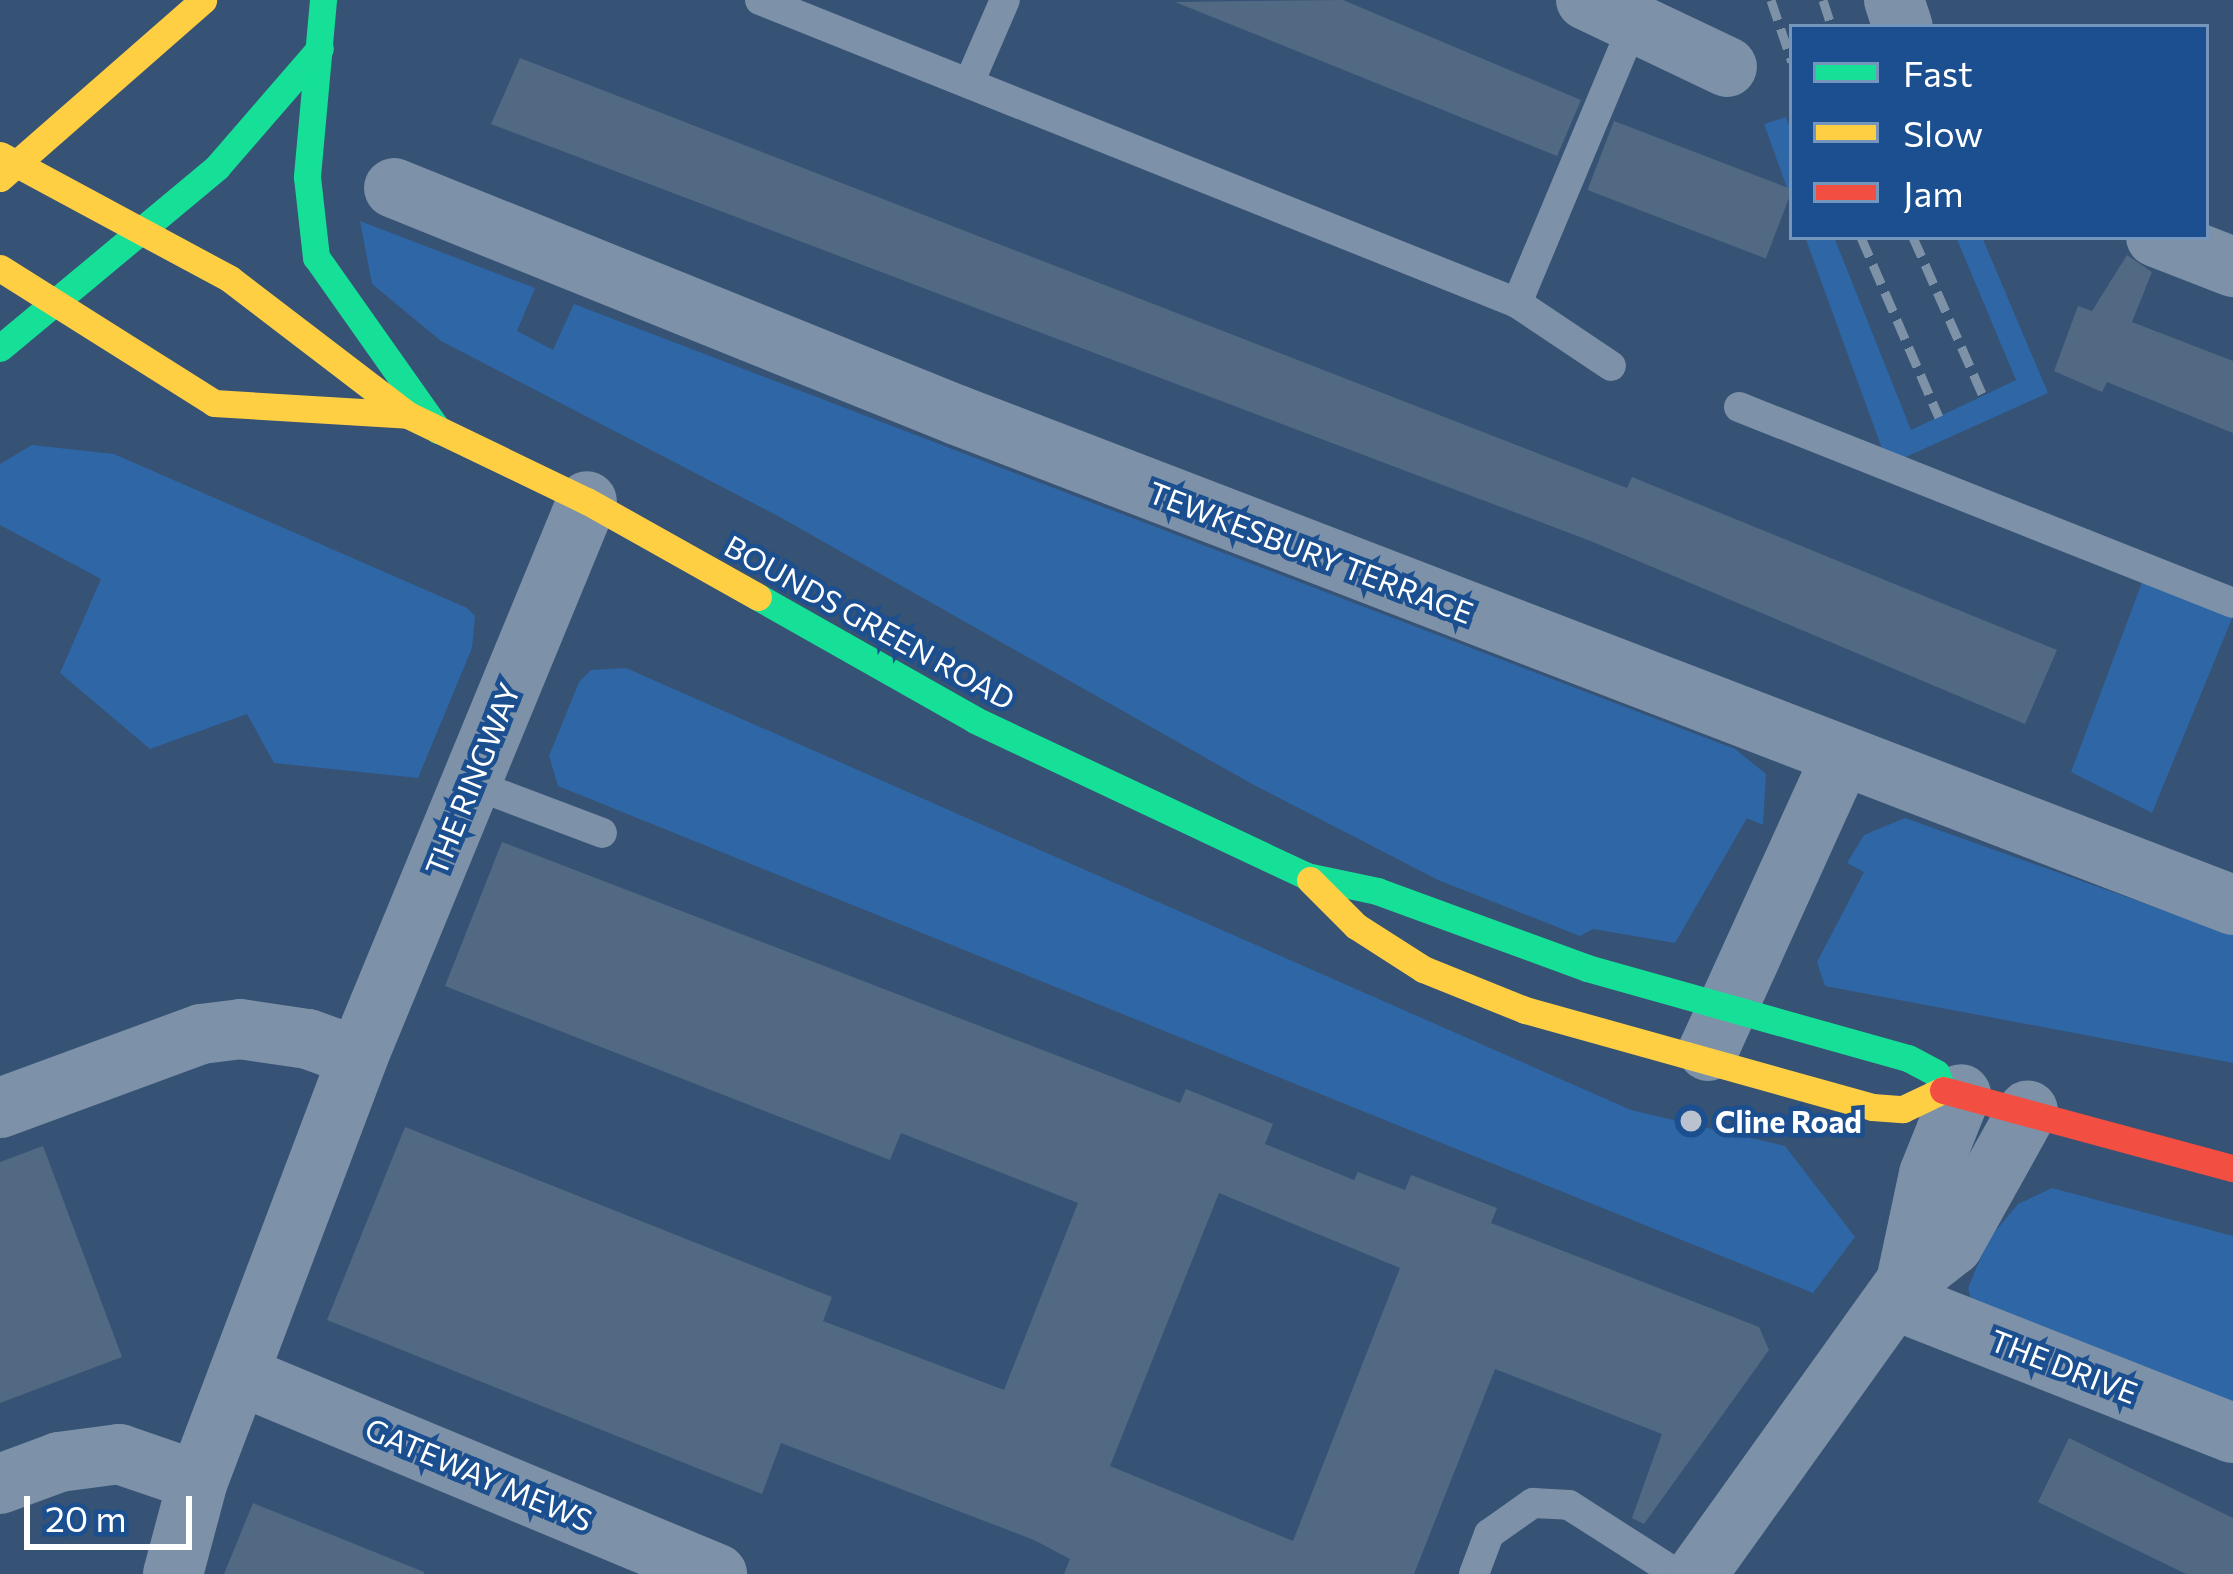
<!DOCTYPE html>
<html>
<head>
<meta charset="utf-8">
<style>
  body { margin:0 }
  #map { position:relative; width:2233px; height:1574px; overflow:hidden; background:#365274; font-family:Commissioner,sans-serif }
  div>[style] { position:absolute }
  .green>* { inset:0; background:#2f66a5 }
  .building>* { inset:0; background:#526984; transform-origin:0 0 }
  .lane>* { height:30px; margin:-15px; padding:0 15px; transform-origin:15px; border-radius:15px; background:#7d92a8 }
  .street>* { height:60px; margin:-30px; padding:0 30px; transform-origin:30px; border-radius:30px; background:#7d92a8 }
  .fast>* { height:27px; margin:-13.5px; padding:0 13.5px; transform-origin:13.5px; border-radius:13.5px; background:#16e098 }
  .slow>* { height:27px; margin:-13.5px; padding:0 13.5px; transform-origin:13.5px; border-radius:13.5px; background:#ffcf43 }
  .jam>* { height:27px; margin:-13.5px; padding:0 13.5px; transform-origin:13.5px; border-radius:13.5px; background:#f24e42 }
  .rail>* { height:9px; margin-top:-4.5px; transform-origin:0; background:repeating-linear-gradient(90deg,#7e92a7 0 21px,transparent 0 30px) }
  .dots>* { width:33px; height:33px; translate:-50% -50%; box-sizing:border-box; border:6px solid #1b4f8f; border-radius:50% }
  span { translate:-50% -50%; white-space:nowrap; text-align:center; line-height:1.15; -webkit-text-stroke:9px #1b4f8f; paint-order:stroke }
  .street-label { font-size:30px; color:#fff }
  .poi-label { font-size:30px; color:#fff; font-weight:700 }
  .left { translate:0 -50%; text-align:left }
  .legend { position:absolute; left:1789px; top:24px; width:420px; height:216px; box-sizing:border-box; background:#1b4f8f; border:3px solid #7695bc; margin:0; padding:15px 21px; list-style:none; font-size:36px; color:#fff }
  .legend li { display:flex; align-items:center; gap:24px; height:60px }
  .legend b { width:60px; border:3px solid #7695bc }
  .scale { position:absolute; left:24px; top:1496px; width:168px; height:54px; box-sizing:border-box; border:6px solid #fff; border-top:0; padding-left:15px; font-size:36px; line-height:42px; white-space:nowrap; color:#fff; -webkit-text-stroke:9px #1b4f8f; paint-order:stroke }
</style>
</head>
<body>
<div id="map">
  <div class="green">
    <div style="clip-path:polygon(1786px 117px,1792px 133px,1792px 202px,1764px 124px)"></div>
    <div style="clip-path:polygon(360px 221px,535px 288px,517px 331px,553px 350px,574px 304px,1735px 749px,1766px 774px,1763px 825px,1747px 818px,1675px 943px,1593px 929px,1580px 936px,1438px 880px,1252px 784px,778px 516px,441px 341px,372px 284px)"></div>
    <div style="clip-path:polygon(1805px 237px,1834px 237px,1911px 430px,2016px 380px,1956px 237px,1982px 237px,2048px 393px,1888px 465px)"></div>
    <div style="clip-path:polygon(32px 445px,114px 454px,467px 608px,475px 616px,472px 648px,418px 778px,274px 763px,247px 714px,150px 749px,60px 673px,101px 579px,0 525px,0 464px)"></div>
    <div style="clip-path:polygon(2147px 569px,2233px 616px,2152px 813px,2071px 772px)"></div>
    <div style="clip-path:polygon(626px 668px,1631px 1110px,1785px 1146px,1855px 1237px,1813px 1293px,558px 786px,549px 756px,579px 682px,591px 670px)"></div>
    <div style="clip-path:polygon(1905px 818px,2233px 935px,2233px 1063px,1825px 986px,1817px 962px,1864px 872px,1847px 863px,1864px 835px)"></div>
    <div style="clip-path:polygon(2052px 1188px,2233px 1236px,2233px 1404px,1972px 1303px,1968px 1288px,1988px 1240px,2018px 1204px)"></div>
  </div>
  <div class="building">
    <div style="clip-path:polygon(1343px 0,1581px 100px,1557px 156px,1175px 2px)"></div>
    <div style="clip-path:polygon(520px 58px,1627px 488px,1632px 477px,2057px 650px,2025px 724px,1593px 542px,491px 124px)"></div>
    <div style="left:1614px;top:121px;width:191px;height:74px;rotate:21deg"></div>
    <div style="clip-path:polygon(2127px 255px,2152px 272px,2132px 322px,2233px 361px,2233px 433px,2107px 382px,2102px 392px,2054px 371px,2078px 306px,2092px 311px)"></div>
    <div style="clip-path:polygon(evenodd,502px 842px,1180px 1103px,1186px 1089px,1273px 1124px,1265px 1144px,1354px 1180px,1358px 1172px,1405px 1190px,1411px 1175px,1497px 1208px,1491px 1223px,1759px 1327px,1769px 1350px,1644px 1524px,1632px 1518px,1662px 1434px,1495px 1369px,1414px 1574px,1064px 1574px,1070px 1559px,1034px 1540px,781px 1443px,762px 1494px,327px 1320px,405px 1127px,832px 1297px,823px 1321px,1004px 1390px,1078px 1203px,901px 1133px,890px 1160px,445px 986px,502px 842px,1219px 1193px,1400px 1268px,1293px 1541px,1110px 1466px,1219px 1193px)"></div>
    <div style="clip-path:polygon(43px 1146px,122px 1357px,0 1403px,0 1162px)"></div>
    <div style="clip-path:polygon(2069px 1438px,2233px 1518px,2233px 1574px,2186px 1574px,2038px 1502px)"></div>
    <div style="clip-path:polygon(253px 1503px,424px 1572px,424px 1574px,224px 1574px)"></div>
  </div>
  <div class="lane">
    <div style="left:760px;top:0;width:815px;rotate:21.81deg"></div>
    <div style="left:1517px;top:303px;width:113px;rotate:33.8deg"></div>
    <div style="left:969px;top:83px;width:90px;rotate:-66.6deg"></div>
    <div style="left:1517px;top:303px;width:306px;rotate:-67.3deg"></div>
    <div style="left:1739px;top:407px;width:531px;rotate:21.64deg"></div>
    <div style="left:470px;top:783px;width:141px;rotate:20.7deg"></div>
    <div style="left:1474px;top:1574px;width:43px;rotate:-69.4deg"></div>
    <div style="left:1489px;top:1534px;width:54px;rotate:-35.2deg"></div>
    <div style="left:1533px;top:1503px;width:36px;rotate:3deg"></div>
    <div style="left:1569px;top:1505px;width:128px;rotate:32.6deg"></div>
  </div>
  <div class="street">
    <div style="left:1586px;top:0;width:156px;rotate:25.4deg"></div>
    <div style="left:1894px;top:0;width:28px;rotate:72deg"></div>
    <div style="left:394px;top:188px;width:607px;rotate:21.96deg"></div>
    <div style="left:957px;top:415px;width:1367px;rotate:21.01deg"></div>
    <div style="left:2156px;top:237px;width:83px;rotate:21.3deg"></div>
    <div style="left:1708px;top:1051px;width:324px;rotate:-65.6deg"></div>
    <div style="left:0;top:1108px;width:214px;rotate:-20.2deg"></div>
    <div style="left:201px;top:1034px;width:39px;rotate:-7deg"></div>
    <div style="left:240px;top:1029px;width:69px;rotate:8.4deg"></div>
    <div style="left:308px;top:1039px;width:53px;rotate:19.8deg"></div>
    <div style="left:1906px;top:1282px;width:110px;rotate:-78deg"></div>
    <div style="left:1929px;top:1174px;width:86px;rotate:-68.2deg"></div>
    <div style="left:1895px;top:1300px;width:363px;rotate:21.5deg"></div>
    <div style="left:239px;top:1375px;width:518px;rotate:22.6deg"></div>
    <div style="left:0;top:1484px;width:63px;rotate:-20.4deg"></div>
    <div style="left:59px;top:1462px;width:61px;rotate:-7.6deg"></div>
    <div style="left:119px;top:1454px;width:83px;rotate:18.9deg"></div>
    <div style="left:173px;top:1574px;width:96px;rotate:-75deg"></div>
    <div style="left:198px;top:1481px;width:453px;rotate:-69.3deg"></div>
    <div style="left:358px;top:1057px;width:601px;rotate:-67.61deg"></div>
    <div style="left:1697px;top:1574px;width:359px;rotate:-54.4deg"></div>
    <div style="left:1906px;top:1282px;width:60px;rotate:-38.2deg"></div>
    <div style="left:1953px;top:1245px;width:154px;rotate:-60.9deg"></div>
  </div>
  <div class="fast">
    <div style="left:323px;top:0;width:178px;rotate:95.2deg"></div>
    <div style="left:307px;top:177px;width:81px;rotate:83.6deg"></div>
    <div style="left:316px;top:257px;width:212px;rotate:54.8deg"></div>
    <div style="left:0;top:348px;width:283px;rotate:-39.8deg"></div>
    <div style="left:217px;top:167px;width:157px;rotate:-49.1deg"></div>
    <div style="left:758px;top:597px;width:249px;rotate:29.5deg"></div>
    <div style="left:975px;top:720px;width:366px;rotate:25.2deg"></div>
    <div style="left:1306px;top:876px;width:73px;rotate:11.9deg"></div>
    <div style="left:1377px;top:891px;width:224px;rotate:20.1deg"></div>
    <div style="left:1587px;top:968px;width:333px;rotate:15.7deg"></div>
    <div style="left:1908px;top:1058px;width:32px;rotate:28deg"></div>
    <div style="left:1936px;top:1073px;width:18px;rotate:68deg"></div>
  </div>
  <div class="slow">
    <div style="left:0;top:155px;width:261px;rotate:28.3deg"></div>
    <div style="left:230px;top:279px;width:224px;rotate:37.4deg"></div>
    <div style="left:408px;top:415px;width:199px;rotate:25.7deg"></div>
    <div style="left:587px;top:501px;width:196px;rotate:29.3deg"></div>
    <div style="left:0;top:178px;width:270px;rotate:-41.2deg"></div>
    <div style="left:0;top:268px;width:253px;rotate:32.2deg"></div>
    <div style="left:214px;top:403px;width:194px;rotate:3.5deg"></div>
    <div style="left:1310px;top:880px;width:65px;rotate:45deg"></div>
    <div style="left:1356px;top:926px;width:80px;rotate:32.7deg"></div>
    <div style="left:1423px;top:969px;width:110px;rotate:21.9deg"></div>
    <div style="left:1525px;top:1010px;width:360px;rotate:15.6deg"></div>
    <div style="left:1872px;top:1107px;width:31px;rotate:4deg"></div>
    <div style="left:1903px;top:1109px;width:44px;rotate:-25.4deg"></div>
  </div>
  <div class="jam">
    <div style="left:1943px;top:1090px;width:300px;rotate:15.1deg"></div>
  </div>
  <div class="rail">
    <div style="left:1771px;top:0;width:65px;rotate:71.3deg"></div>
    <div style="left:1823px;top:0;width:28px;rotate:72deg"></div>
    <div style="left:1861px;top:237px;width:196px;rotate:66.6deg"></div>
    <div style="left:1913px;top:237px;width:174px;rotate:66.2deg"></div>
  </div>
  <div class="dots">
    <div style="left:1691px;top:1121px;background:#b9c2ce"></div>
  </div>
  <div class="street-label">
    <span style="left:1311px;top:552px;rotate:21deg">TEWKESBURY TERRACE</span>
    <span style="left:870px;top:622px;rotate:29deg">BOUNDS GREEN ROAD</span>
    <span style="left:472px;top:779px;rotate:-68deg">THE RINGWAY</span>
    <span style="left:2064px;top:1366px;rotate:21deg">THE DRIVE</span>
    <span style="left:479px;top:1474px;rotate:23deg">GATEWAY MEWS</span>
  </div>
  <div class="poi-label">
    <span class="left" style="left:1715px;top:1121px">Cline Road</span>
  </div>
  <ul class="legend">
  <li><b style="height:15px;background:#16e098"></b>Fast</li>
  <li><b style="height:15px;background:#ffcf43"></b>Slow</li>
  <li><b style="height:15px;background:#f24e42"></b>Jam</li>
  </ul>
  <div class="scale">20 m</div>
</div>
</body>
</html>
